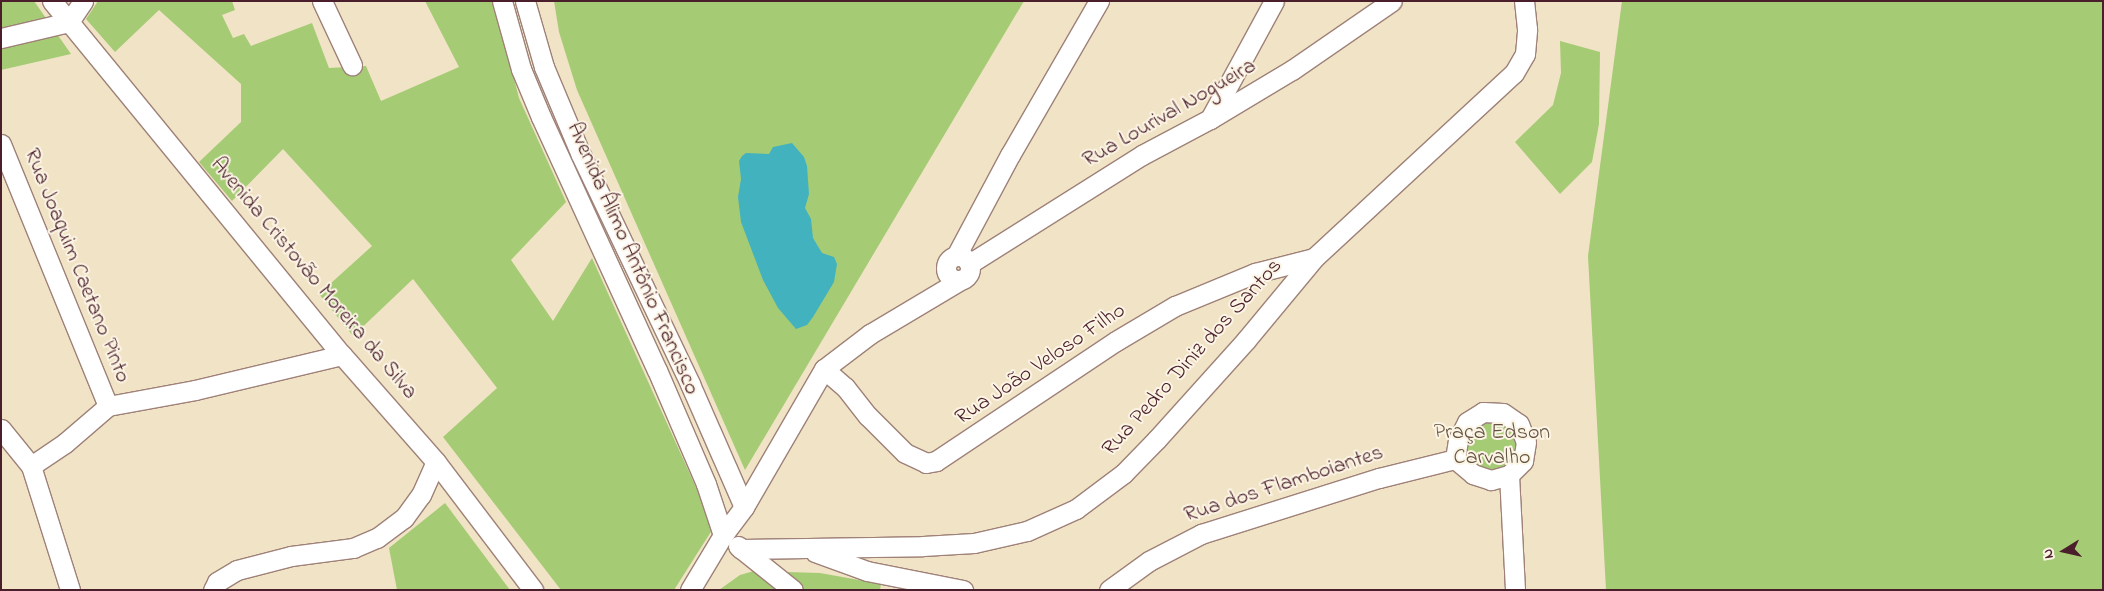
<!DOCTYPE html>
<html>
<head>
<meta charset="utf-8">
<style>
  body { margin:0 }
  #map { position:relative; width:2104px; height:591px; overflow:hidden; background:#f1e3c5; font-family:"Indie Flower",sans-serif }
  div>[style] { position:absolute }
  .green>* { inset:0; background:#a5cb75 }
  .water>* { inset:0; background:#43b2bf }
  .roads { filter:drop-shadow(1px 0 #9e8178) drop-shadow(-1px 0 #9e8178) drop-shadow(0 1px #9e8178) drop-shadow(0 -1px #9e8178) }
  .minor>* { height:19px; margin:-9.5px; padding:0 9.5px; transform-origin:9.5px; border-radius:9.5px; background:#fff }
  .minor>.ring { margin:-9.5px; padding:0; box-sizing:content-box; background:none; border:19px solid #fff; border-radius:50% }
  span { translate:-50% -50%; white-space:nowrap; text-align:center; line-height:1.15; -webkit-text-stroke:4px #fcf5e5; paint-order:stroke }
  .street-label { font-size:22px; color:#4a1f2b }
  .park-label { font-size:22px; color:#655341 }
  .frame { position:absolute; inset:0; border:2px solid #4a1f2b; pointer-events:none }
  .north { position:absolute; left:2039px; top:526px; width:50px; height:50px; -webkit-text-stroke:4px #fcf5e5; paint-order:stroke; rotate:260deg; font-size:14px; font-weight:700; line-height:20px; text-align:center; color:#4a1f2b }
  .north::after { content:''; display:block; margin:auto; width:18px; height:22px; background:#4a1f2b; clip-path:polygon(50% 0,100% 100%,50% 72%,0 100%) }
</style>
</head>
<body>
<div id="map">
  <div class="green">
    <div style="clip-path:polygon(1px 1px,34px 1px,71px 54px,1px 70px)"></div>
    <div style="clip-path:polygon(98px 1px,232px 1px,235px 10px,222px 15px,233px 38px,244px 34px,251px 46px,312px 23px,329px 68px,366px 66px,381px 101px,459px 67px,425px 1px,494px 1px,519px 98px,566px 202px,511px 260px,553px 321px,592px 258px,714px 527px,674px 590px,561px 590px,443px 437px,497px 388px,413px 279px,353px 336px,319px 294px,372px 246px,283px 149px,232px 201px,199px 162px,241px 122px,241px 84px,159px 10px,115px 52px,86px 19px)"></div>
    <div style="clip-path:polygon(554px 1px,1024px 1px,745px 470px,577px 90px,559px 32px)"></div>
    <div style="clip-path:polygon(1622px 1px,2103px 1px,2103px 590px,1606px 590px,1588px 256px)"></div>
    <div style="clip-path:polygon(1560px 41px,1600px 52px,1599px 124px,1592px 162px,1560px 194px,1515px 142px,1553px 105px,1561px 73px)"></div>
    <div style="clip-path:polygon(1486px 418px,1511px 425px,1519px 450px,1510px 466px,1484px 472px,1469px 462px,1464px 444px,1466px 435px)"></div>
    <div style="clip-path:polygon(445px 503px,510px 590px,397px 590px,389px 548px)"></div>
    <div style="clip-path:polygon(754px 571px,820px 573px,881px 584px,880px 590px,719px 590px,740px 575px)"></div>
  </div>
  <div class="water">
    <div style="clip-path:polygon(792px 143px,804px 157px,807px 166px,809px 194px,805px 208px,811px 219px,813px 238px,822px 253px,834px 257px,837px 264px,834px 282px,813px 317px,807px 325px,796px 329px,778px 308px,763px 280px,741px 222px,738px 197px,741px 179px,739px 161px,742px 156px,746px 153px,769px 154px,773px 147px)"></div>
  </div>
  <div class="roads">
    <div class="minor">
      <div style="left:52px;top:1px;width:458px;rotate:50.7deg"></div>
      <div style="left:342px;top:355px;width:142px;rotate:48.7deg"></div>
      <div style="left:436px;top:462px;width:161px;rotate:52.8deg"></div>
      <div style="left:322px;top:1px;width:71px;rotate:64.9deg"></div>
      <div style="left:502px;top:1px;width:71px;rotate:74.4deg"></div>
      <div style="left:521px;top:69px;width:52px;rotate:67.4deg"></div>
      <div style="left:541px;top:117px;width:278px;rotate:65.4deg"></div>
      <div style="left:657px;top:370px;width:124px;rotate:66.7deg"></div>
      <div style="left:706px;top:484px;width:54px;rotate:71.6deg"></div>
      <div style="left:525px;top:1px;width:69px;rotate:73.9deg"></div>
      <div style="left:544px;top:67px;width:95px;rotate:67.2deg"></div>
      <div style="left:581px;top:155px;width:254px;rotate:64.5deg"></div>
      <div style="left:690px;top:384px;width:134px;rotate:66.3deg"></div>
      <div style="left:1px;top:38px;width:70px;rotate:-13.2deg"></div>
      <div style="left:69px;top:22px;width:25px;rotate:-56deg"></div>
      <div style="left:1210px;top:119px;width:134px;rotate:-61.5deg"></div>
      <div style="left:1px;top:144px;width:283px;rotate:67.8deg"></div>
      <div class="ring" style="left:946px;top:256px;width:5px;height:5px"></div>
      <div style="left:956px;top:256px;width:115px;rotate:-61.9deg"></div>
      <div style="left:1010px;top:155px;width:178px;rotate:-60deg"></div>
      <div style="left:969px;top:264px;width:204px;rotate:-32.2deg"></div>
      <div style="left:1142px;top:155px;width:77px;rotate:-27.9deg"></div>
      <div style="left:1210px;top:119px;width:96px;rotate:-30.9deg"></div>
      <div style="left:1292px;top:70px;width:121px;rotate:-34.6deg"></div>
      <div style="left:824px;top:369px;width:28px;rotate:41deg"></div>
      <div style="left:845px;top:387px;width:37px;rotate:52deg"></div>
      <div style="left:868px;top:416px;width:52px;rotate:45deg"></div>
      <div style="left:905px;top:453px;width:23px;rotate:25deg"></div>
      <div style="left:926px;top:463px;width:10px;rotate:-11deg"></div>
      <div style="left:936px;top:461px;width:216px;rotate:-33.7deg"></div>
      <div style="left:1116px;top:341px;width:69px;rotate:-30.7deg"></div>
      <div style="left:1175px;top:306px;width:87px;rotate:-22.4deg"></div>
      <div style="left:1255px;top:273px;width:61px;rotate:-14.3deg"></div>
      <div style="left:1483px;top:412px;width:20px;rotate:3deg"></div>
      <div style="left:1503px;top:413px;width:19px;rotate:35deg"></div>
      <div style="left:1519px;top:424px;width:19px;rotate:69deg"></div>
      <div style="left:1526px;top:442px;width:19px;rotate:99deg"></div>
      <div style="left:1523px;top:461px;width:20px;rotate:135deg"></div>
      <div style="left:1509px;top:475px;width:19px;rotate:164deg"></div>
      <div style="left:1491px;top:480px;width:19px;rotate:-162deg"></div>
      <div style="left:1473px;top:474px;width:23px;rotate:-140deg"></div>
      <div style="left:1455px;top:459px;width:19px;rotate:-81deg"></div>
      <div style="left:1458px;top:440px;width:20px;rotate:-63deg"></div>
      <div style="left:1467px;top:422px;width:19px;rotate:-32deg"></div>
      <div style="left:1px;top:429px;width:48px;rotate:51deg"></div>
      <div style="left:31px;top:466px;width:130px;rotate:72.5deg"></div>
      <div style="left:31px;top:466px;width:41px;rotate:-34.1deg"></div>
      <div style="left:65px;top:443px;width:57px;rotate:-40.7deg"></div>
      <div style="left:108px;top:406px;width:88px;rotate:-10.4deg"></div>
      <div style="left:195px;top:390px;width:151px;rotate:-13.4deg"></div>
      <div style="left:1509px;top:475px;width:115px;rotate:87deg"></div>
      <div style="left:738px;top:546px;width:70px;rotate:38.7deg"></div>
      <div style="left:741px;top:549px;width:182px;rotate:-0.9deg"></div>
      <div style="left:923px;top:546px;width:51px;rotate:-3.4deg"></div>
      <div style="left:974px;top:543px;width:54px;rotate:-12.8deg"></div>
      <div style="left:1027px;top:531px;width:54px;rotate:-24.2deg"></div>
      <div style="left:1076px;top:509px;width:59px;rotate:-36.7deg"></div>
      <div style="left:1123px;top:474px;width:49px;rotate:-45.8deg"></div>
      <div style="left:1157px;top:439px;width:133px;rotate:-48deg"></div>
      <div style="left:1246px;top:340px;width:107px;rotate:-50.3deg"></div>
      <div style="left:1314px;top:258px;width:272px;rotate:-42.8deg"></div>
      <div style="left:1514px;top:73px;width:22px;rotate:-60deg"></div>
      <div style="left:1525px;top:54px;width:25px;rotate:-85deg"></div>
      <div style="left:1527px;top:29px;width:28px;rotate:-96deg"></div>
      <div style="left:815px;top:552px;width:55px;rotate:20.1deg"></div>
      <div style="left:867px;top:571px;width:98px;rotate:11.2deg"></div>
      <div style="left:213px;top:590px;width:9px;rotate:-63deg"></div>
      <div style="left:217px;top:582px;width:23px;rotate:-31deg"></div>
      <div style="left:237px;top:570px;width:56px;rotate:-14.5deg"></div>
      <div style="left:291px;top:556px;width:63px;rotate:-7.4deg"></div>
      <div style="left:353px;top:548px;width:26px;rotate:-23deg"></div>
      <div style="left:377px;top:538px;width:34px;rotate:-37deg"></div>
      <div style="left:404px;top:518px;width:29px;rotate:-54deg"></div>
      <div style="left:421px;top:495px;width:36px;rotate:-66deg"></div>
      <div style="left:690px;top:590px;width:64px;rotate:-59deg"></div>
      <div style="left:723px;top:535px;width:35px;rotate:-53deg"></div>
      <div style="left:744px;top:507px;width:160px;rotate:-59.9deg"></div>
      <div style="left:824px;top:369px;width:58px;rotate:-37.3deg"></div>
      <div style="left:870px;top:334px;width:104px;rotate:-30.8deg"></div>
      <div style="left:1109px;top:590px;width:49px;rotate:-35.9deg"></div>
      <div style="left:1149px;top:561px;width:59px;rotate:-27.4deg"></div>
      <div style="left:1201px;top:534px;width:187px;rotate:-17.5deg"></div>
      <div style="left:1379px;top:478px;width:78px;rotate:-14deg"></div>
    </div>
  </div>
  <div class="street-label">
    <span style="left:1170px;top:114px;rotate:-30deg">Rua Lourival Nogueira</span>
    <span style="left:632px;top:259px;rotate:66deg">Avenida Álimo Antônio Francisco</span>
    <span style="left:76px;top:266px;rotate:68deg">Rua Joaquim Caetano Pinto</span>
    <span style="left:313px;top:279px;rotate:50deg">Avenida Cristovão Moreira da Silva</span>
    <span style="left:1193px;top:358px;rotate:-48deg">Rua Pedro Diniz dos Santos</span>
    <span style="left:1041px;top:365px;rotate:-34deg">Rua João Veloso Filho</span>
    <span style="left:1284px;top:485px;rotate:-18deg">Rua dos Flamboiantes</span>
  </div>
  <div class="park-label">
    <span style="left:1492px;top:446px">Praça Edson<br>Carvalho</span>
  </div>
  <div class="frame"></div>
  <div class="north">N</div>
</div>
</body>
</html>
